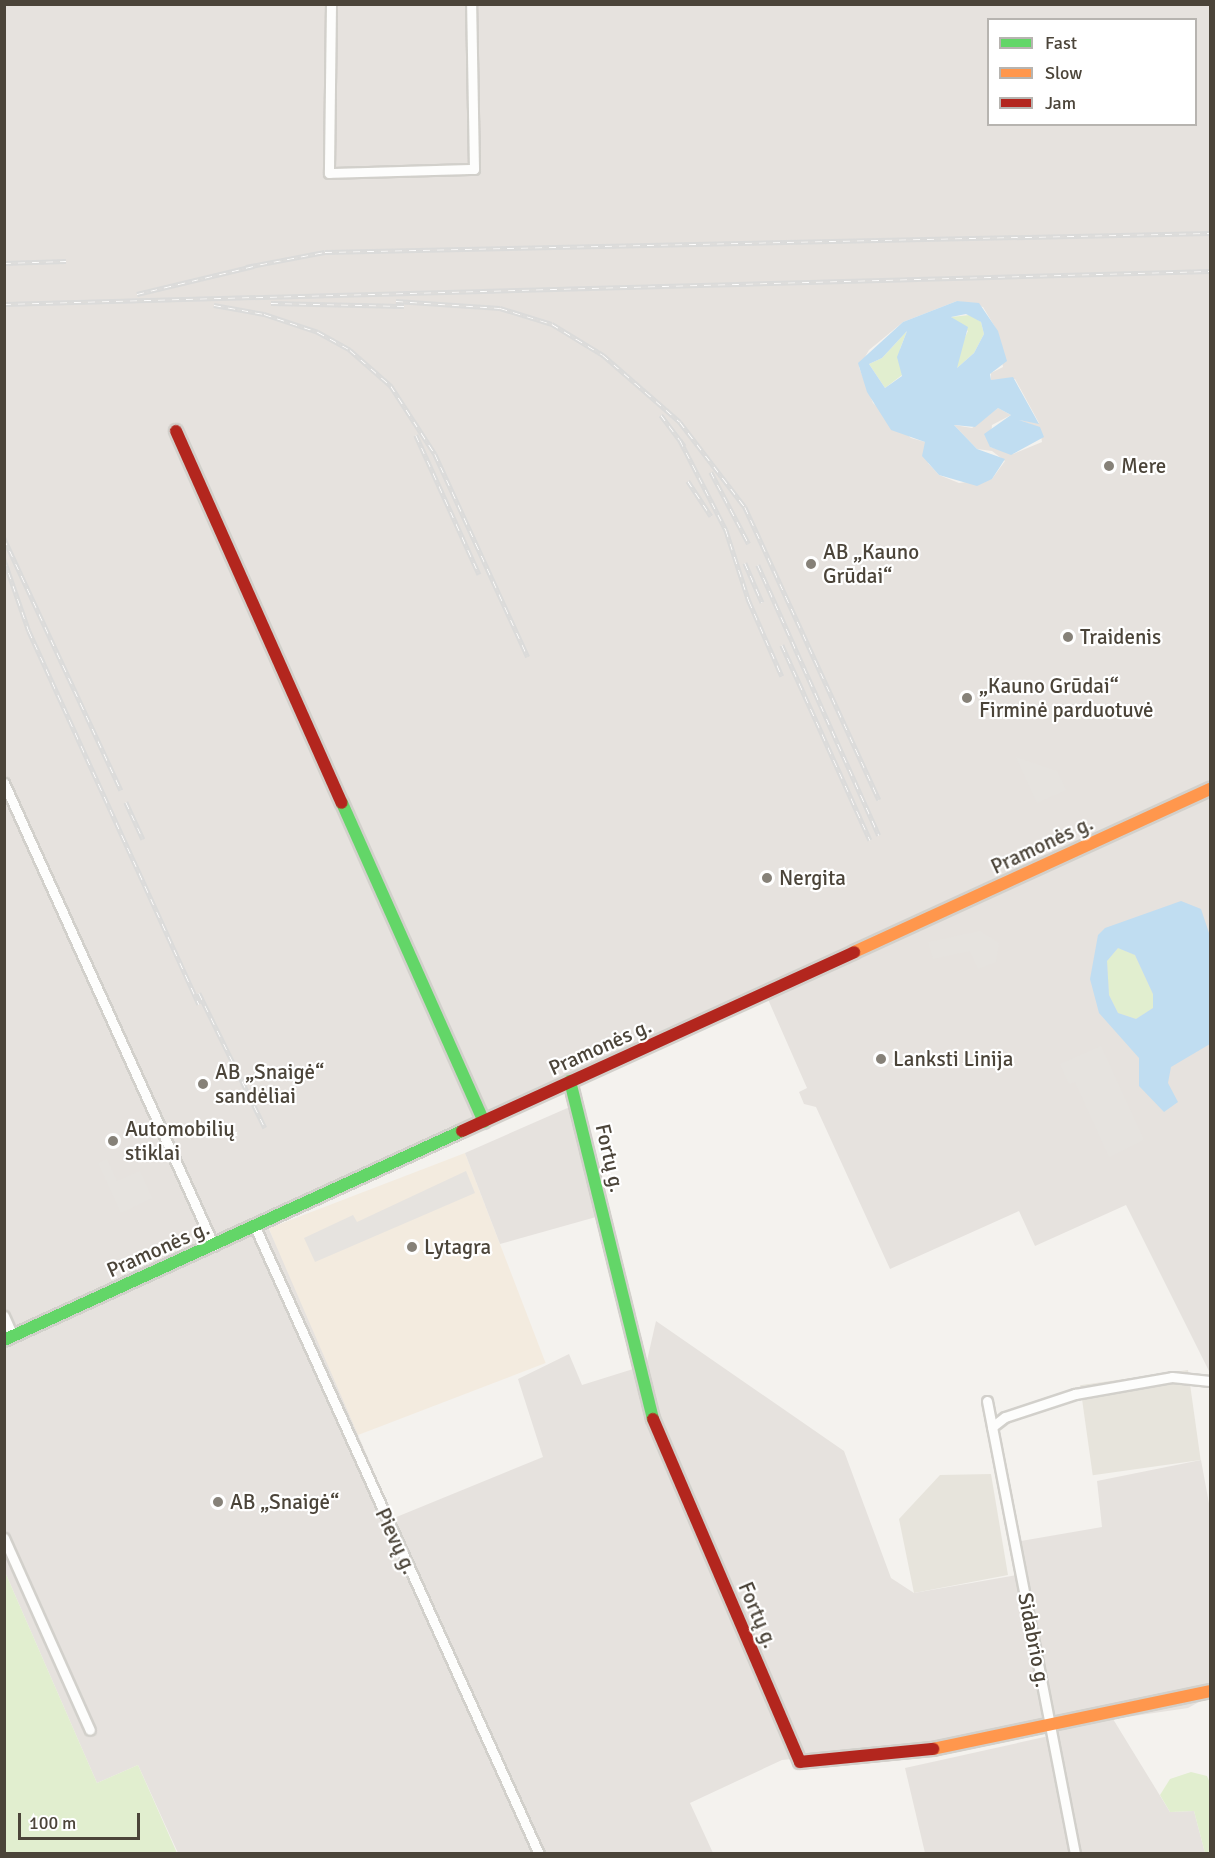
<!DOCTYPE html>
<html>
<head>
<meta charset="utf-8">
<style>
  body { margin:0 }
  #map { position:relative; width:1215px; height:1858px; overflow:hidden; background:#f4f2ee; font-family:Signika,sans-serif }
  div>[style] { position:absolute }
  .residential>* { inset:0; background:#e7e4dc; transform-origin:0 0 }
  .commercial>* { inset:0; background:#f3ebdf; transform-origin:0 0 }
  .industrial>* { inset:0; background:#e6e2de }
  .green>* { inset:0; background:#e1eecf }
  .parking>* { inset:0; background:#e6e3df }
  .water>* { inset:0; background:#c0ddf1 }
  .roads { filter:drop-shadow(2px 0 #d2d0cb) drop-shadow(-2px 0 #d2d0cb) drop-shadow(0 2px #d2d0cb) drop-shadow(0 -2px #d2d0cb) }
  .street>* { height:9px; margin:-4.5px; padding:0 4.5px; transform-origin:4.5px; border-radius:4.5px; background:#fdfdfc }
  .fast>* { height:12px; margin:-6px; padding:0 6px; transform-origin:6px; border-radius:6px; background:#63d668 }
  .slow>* { height:12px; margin:-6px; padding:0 6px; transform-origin:6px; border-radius:6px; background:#ff974d }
  .jam>* { height:12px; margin:-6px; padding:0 6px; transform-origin:6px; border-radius:6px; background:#b3261e }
  .rail>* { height:4.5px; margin-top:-2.25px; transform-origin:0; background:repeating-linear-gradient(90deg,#fff 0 7px,#dbdbda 0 14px); box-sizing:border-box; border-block:2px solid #dbdbda }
  .dots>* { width:16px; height:16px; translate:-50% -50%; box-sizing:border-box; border:3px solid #fff; border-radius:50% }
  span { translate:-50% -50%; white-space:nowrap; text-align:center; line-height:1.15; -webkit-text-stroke:4.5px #fff; paint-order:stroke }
  .poi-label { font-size:21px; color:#4b4439 }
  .left { translate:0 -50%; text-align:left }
  .street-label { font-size:21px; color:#4b4439 }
  .frame { position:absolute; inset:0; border:6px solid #4b4439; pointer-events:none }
  .legend { position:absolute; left:987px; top:18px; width:210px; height:108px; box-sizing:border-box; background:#fff; border:2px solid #b7b4b0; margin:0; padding:8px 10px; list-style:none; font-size:18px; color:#4b4439 }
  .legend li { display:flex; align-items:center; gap:12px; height:30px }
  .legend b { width:30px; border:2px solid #b7b4b0 }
  .scale { position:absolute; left:18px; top:1813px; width:122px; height:27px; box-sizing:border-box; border:3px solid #4b4439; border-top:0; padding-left:8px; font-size:18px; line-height:21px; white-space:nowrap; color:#4b4439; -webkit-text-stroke:4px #fff; paint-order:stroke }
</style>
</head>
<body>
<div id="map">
  <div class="residential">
    <div style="left:1188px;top:1370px;width:91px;height:109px;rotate:82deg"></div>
    <div style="clip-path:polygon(991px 1474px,1008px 1575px,914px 1593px,899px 1519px,940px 1475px)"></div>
  </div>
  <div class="commercial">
    <div style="left:465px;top:1153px;width:225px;height:210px;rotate:69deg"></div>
  </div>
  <div class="industrial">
    <div style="clip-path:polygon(evenodd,4px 5px,1210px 5px,1210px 1373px,1126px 1205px,1035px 1246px,1019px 1211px,890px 1269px,816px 1107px,804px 1104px,799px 1092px,807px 1088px,763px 988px,262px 1213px,394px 1518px,543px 1457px,518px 1379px,569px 1354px,582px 1385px,646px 1365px,656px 1321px,844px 1451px,891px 1578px,914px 1593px,1017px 1575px,1045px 1722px,891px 1749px,782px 1760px,690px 1803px,713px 1853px,178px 1853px,138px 1765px,97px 1783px,5px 1572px,4px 5px,988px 20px,1196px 20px,1196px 124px,988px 124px,988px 20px,4px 5px,957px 301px,983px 307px,995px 327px,1003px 367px,991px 373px,991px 380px,1015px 379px,1039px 423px,1019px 420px,1040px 428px,1042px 442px,1013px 454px,990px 447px,992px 425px,1011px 415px,998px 408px,972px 428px,954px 425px,977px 449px,992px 451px,1005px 461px,992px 479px,959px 483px,939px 475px,928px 463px,925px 442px,911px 438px,873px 403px,859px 367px,869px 350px,903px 322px,957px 301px)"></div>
    <div style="clip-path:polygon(572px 1106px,596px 1217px,500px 1244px,465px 1153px)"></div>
    <div style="clip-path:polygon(1201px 1460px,1210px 1509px,1210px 1696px,1188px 1708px,1113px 1719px,1170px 1812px,1194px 1811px,1205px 1853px,925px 1853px,905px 1768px,1058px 1734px,1021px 1541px,1102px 1527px,1097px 1481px)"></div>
  </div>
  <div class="green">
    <div style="clip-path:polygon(970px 315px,981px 322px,984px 334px,974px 353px,957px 368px,956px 355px,968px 331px,951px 317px)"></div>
    <div style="clip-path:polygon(907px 331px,900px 349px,902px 375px,885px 388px,869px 364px,882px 358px)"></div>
    <div style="clip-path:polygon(1118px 948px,1135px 955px,1153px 994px,1153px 1008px,1136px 1019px,1118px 1013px,1109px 995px,1107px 961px)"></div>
    <div style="clip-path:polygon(5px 1572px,97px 1783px,138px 1765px,177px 1853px,5px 1853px)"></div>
    <div style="clip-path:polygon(1191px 1772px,1207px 1776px,1210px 1783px,1210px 1853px,1205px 1853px,1194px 1811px,1170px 1812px,1160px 1795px,1170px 1779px)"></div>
  </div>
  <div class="parking">
    <div style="clip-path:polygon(1016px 757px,1057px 771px,1066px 790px,1037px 803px)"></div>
    <div style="clip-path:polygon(980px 931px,999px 943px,996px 962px,978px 969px,970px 951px,933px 959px,928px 942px)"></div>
    <div style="clip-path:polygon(1101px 1046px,1144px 1140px,1109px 1157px,1075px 1082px,1069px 1084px,1060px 1064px)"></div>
    <div style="clip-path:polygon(107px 1159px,117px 1181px,140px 1171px,152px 1198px,121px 1213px,98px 1163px)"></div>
    <div style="clip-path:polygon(466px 1171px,475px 1193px,315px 1262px,304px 1238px,353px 1215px,357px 1222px)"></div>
  </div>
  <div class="water">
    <div style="clip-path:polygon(evenodd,957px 301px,979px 303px,998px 331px,1007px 361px,990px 374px,991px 380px,1013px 377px,1039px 424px,1019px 420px,1040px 427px,1044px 437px,1011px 455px,990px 447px,984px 434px,1011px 415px,998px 408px,975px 427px,954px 425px,977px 449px,1005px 459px,992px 479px,977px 486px,939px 475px,922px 456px,925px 442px,891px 430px,867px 392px,858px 363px,903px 322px,957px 301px,966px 314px,981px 322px,984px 334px,974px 353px,957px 368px,968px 327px,951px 317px,966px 314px,957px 301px,907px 331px,897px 357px,902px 376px,885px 388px,869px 364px,882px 358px,907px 331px)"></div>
    <div style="clip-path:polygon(evenodd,1181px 901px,1201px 909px,1210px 936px,1210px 1044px,1171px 1067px,1168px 1083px,1178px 1102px,1164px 1112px,1139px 1086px,1139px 1058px,1099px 1013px,1090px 979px,1098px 935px,1105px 928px,1181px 901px,1118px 948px,1135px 955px,1153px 994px,1153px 1008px,1136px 1019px,1118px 1013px,1109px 995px,1107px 961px,1118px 948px)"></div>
  </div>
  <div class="roads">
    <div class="street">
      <div style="left:331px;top:4px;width:169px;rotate:90.7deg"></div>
      <div style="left:329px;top:173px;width:145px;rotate:-1.6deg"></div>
      <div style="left:474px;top:169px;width:165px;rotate:-91deg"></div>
      <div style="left:4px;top:783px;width:508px;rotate:65.6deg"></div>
      <div style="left:255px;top:1227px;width:688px;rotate:65.63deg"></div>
      <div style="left:4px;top:1316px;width:22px;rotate:66deg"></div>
      <div style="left:987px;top:1401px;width:461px;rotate:79deg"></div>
      <div style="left:992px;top:1427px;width:16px;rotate:-38deg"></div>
      <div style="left:1005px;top:1417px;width:74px;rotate:-18.2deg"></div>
      <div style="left:1075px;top:1394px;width:98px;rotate:-9.9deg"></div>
      <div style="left:1172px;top:1377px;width:38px;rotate:6deg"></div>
      <div style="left:4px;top:1538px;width:210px;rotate:65.9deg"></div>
    </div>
    <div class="fast">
      <div style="left:342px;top:803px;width:349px;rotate:66deg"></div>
      <div style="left:570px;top:1081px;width:348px;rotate:76.2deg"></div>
      <div style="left:4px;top:1340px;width:503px;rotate:-24.53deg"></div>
    </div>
    <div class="slow">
      <div style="left:854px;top:952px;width:392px;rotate:-24.6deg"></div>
      <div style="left:933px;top:1749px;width:283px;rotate:-11.8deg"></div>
    </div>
    <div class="jam">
      <div style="left:176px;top:431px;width:407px;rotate:66deg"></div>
      <div style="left:462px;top:1131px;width:431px;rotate:-24.5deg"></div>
      <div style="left:653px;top:1419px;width:373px;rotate:66.8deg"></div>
      <div style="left:800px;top:1762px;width:134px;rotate:-5.6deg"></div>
    </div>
  </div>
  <div class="rail">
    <div style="left:4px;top:263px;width:62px;rotate:-1.8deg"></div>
    <div style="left:246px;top:267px;width:80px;rotate:-10.8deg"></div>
    <div style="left:325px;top:252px;width:885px;rotate:-1.23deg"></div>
    <div style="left:137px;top:294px;width:120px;rotate:-13.5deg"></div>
    <div style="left:396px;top:301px;width:104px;rotate:3.9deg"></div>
    <div style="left:500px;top:308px;width:54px;rotate:17.1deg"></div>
    <div style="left:552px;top:324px;width:60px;rotate:31.3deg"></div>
    <div style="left:603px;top:355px;width:102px;rotate:41deg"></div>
    <div style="left:680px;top:422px;width:107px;rotate:52.6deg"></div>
    <div style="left:745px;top:507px;width:322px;rotate:65.4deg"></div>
    <div style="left:271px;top:303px;width:133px;rotate:1.3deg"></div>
    <div style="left:4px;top:304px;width:1206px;rotate:-1.57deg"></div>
    <div style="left:214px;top:305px;width:51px;rotate:10.2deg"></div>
    <div style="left:264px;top:314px;width:57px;rotate:18.4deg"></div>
    <div style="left:318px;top:332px;width:37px;rotate:29deg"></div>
    <div style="left:350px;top:350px;width:55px;rotate:41.3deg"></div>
    <div style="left:391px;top:386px;width:81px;rotate:57.1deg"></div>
    <div style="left:435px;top:454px;width:223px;rotate:65.4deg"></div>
    <div style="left:661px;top:415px;width:39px;rotate:53deg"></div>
    <div style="left:416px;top:435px;width:153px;rotate:65.6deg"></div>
    <div style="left:680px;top:440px;width:101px;rotate:62.9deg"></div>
    <div style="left:726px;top:530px;width:75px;rotate:72.1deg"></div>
    <div style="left:749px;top:601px;width:82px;rotate:66.3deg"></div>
    <div style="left:711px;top:472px;width:81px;rotate:62.2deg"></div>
    <div style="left:688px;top:481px;width:42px;rotate:56.7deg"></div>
    <div style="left:4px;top:538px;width:278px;rotate:65.1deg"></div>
    <div style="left:4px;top:559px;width:76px;rotate:70.9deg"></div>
    <div style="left:29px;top:631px;width:410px;rotate:65.5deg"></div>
    <div style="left:745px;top:563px;width:43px;rotate:66.4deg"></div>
    <div style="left:758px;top:565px;width:296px;rotate:65.9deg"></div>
    <div style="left:782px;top:645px;width:214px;rotate:65.7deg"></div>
    <div style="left:126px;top:802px;width:41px;rotate:65.3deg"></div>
    <div style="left:199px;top:993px;width:150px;rotate:63.9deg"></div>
  </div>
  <div class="dots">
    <div style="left:1109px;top:466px;background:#868178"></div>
    <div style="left:811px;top:564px;background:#868178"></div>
    <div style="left:1068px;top:637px;background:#868178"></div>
    <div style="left:967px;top:698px;background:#868178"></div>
    <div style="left:767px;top:878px;background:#868178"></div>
    <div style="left:881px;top:1059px;background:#868178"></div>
    <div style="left:203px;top:1084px;background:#868178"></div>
    <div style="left:113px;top:1141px;background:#868178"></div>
    <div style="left:412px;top:1247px;background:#868178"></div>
    <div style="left:218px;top:1502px;background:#868178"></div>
  </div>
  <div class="poi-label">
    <span class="left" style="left:1121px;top:466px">Mere</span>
    <span class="left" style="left:823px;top:564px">AB „Kauno<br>Grūdai“</span>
    <span class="left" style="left:1080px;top:637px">Traidenis</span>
    <span class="left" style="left:979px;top:698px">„Kauno Grūdai“<br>Firminė parduotuvė</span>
    <span class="left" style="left:779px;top:878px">Nergita</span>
    <span class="left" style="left:893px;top:1059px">Lanksti Linija</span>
    <span class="left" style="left:215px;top:1084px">AB „Snaigė“<br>sandėliai</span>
    <span class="left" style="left:125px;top:1141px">Automobilių<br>stiklai</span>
    <span class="left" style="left:424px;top:1247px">Lytagra</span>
    <span class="left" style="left:230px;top:1502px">AB „Snaigė“</span>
  </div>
  <div class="street-label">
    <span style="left:1042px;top:845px;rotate:-25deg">Pramonės g.</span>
    <span style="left:600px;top:1047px;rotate:-24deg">Pramonės g.</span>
    <span style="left:610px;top:1158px;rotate:77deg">Fortų g.</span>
    <span style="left:158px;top:1249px;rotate:-24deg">Pramonės g.</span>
    <span style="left:396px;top:1541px;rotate:65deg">Pievų g.</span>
    <span style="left:758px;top:1615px;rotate:67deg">Fortų g.</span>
    <span style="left:1034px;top:1640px;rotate:79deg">Sidabrio g.</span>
  </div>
  <div class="frame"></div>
  <ul class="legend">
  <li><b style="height:8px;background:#63d668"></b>Fast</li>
  <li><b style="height:8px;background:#ff974d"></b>Slow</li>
  <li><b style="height:8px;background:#b3261e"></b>Jam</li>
  </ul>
  <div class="scale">100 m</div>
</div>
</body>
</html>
